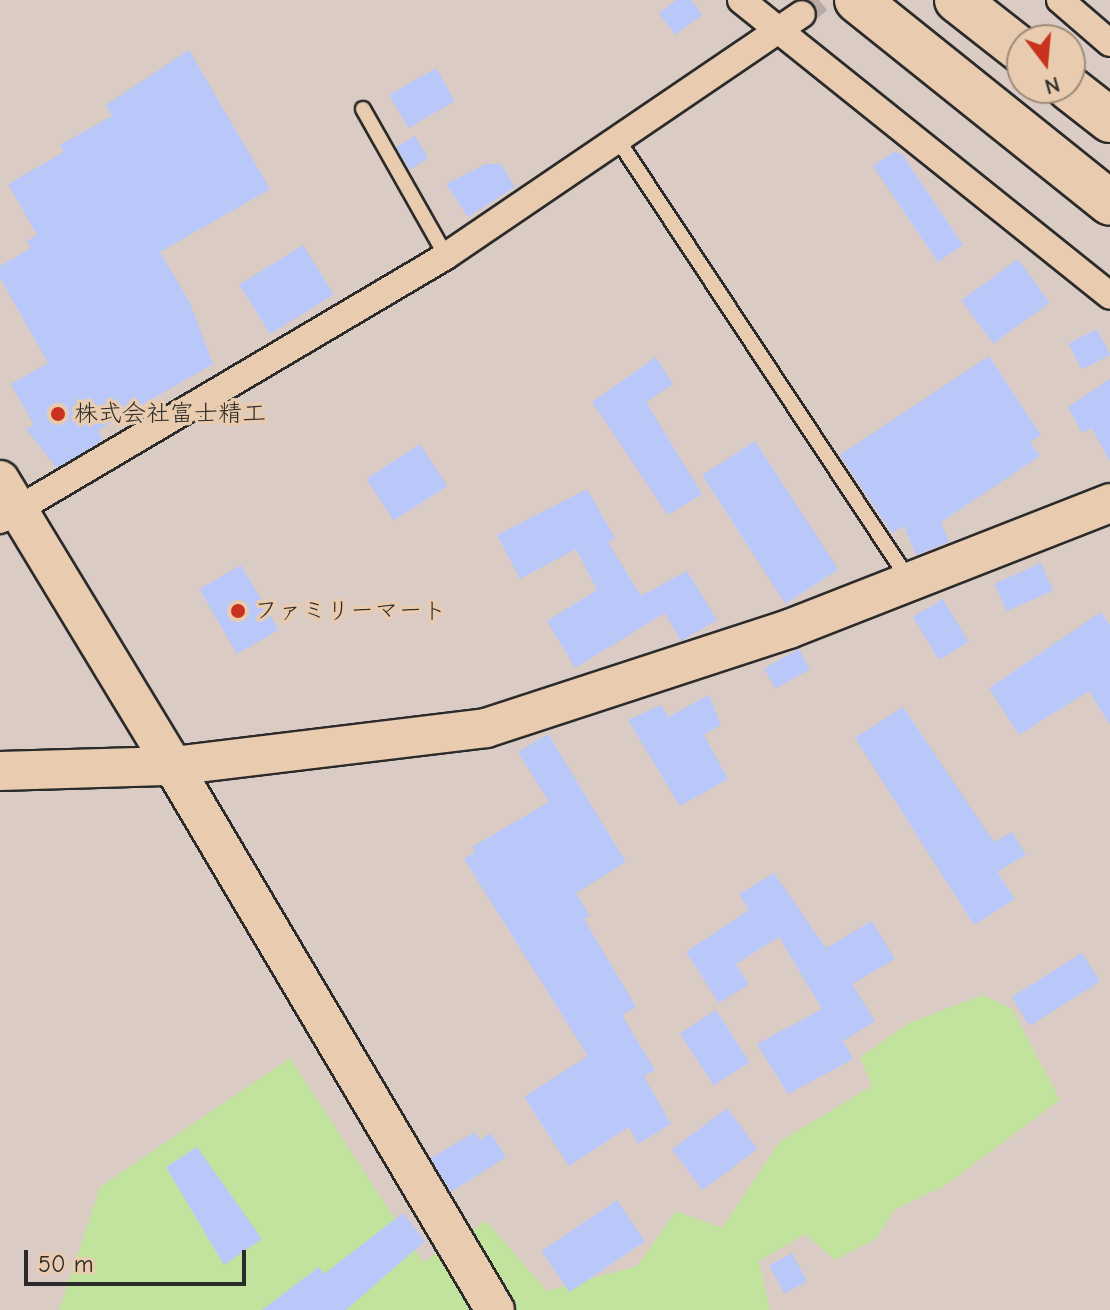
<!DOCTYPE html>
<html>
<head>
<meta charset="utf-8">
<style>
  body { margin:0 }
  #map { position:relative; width:1110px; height:1310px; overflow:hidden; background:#dbcbc5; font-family:"Comic Neue","Klee One",sans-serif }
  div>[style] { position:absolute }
  .green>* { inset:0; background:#c1e39d }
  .building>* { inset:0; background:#b9c8f9; transform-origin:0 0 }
  .street-tunnel>* { height:26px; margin-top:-13px; transform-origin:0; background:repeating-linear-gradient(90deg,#b8aba6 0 26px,transparent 0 39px) }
  .roads { filter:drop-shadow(2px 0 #2b2b2b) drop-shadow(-2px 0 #2b2b2b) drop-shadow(0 2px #2b2b2b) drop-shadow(0 -2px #2b2b2b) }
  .lane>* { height:14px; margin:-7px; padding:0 7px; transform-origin:7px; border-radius:7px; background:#e9ccaf }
  .street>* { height:26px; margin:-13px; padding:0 13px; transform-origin:13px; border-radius:13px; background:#e9ccaf }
  .secondary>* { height:38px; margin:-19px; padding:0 19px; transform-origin:19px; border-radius:19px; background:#e9ccaf }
  .highway>* { height:44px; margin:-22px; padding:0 22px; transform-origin:22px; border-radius:22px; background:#e9ccaf }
  .dots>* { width:22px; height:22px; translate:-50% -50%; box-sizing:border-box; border:4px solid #e9ccaf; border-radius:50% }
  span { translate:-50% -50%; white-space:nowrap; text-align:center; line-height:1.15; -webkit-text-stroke:7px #e9ccaf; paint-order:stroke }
  .poi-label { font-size:24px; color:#2b2b2b }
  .left { translate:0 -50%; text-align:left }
  .north { position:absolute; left:1006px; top:24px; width:80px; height:80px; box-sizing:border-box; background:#e9ccaf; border:2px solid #9d8c7a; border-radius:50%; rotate:164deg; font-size:22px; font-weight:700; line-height:32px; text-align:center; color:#2b2b2b }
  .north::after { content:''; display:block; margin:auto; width:28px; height:36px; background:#c8321e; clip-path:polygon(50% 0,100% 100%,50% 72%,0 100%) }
  .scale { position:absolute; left:24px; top:1250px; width:222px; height:36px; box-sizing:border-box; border:4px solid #2b2b2b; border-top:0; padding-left:10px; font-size:24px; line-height:28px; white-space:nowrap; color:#2b2b2b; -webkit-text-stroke:6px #e9ccaf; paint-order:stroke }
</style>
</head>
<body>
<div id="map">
  <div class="green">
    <div style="clip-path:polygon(983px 995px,1012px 1009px,1060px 1100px,946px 1185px,893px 1211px,877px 1238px,835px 1260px,805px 1234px,759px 1261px,770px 1310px,59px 1310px,100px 1187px,290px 1058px,423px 1262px,486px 1221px,547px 1291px,637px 1266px,676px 1211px,722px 1228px,779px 1142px,872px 1086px,860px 1057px,909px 1023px)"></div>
  </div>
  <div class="building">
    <div style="clip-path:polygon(676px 0,691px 0,702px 15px,675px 35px,659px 13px)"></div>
    <div style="clip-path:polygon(189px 50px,270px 189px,160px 252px,190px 303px,213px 364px,98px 430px,103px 440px,57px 468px,26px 429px,34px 425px,11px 384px,48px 363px,0 278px,0 266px,31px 248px,27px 241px,37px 235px,8px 184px,64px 152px,60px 145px,112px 116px,106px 105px)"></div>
    <div style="left:436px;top:68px;width:38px;height:54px;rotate:60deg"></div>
    <div style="left:415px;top:136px;width:26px;height:22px;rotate:59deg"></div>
    <div style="clip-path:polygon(894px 152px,902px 154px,963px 245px,938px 262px,873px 166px)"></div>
    <div style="clip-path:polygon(486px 164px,501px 164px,515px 187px,468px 217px,446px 184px)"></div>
    <div style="left:303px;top:245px;width:58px;height:75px;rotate:58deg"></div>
    <div style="left:1018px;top:259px;width:54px;height:70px;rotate:54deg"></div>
    <div style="left:1097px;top:329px;width:29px;height:32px;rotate:63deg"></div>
    <div style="clip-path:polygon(989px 356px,1041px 435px,1030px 442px,1040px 456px,941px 522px,949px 542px,916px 555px,904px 526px,892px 533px,840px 455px)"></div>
    <div style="clip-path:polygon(656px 357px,673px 384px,646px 402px,702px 494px,668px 515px,592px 402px)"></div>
    <div style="clip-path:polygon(1110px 379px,1110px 462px,1092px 428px,1082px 433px,1068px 407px)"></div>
    <div style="left:755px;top:441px;width:153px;height:63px;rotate:57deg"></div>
    <div style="left:420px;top:444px;width:50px;height:64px;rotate:57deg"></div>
    <div style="clip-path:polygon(587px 489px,615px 538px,608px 542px,641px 596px,687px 571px,717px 620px,681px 641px,665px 613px,575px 668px,547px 621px,597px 590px,576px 549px,520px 579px,497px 535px)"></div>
    <div style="left:1041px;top:563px;width:30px;height:51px;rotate:66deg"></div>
    <div style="left:241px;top:565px;width:75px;height:48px;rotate:60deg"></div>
    <div style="left:943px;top:599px;width:50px;height:35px;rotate:59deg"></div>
    <div style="clip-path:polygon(1101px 612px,1110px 625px,1110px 725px,1089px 691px,1019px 735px,989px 688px)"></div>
    <div style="left:799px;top:649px;width:23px;height:40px;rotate:61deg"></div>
    <div style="clip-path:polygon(709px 695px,721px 725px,704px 735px,728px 779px,680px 806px,628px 720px,661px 705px,668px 717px)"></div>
    <div style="clip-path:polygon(903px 707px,994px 842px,1012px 832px,1026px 855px,997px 872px,1015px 899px,974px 925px,855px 738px)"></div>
    <div style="clip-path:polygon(548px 734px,626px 862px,576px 893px,590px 916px,584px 919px,636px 1007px,622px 1015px,655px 1070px,644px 1076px,671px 1124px,638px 1144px,629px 1127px,569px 1166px,524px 1097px,588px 1056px,464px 859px,475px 852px,472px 847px,549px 802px,518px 752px)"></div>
    <div style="clip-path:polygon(774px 873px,826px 948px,872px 921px,895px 959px,852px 984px,875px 1021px,843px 1041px,853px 1059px,788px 1094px,757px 1044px,822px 1009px,779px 937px,736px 964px,749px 984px,719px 1003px,686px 952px,749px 910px,739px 894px)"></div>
    <div style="left:1082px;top:953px;width:34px;height:83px;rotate:58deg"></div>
    <div style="left:716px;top:1010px;width:62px;height:43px;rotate:57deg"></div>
    <div style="left:727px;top:1108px;width:51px;height:69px;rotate:53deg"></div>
    <div style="clip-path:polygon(475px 1132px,480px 1140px,491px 1133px,506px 1157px,451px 1192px,431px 1158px)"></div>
    <div style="clip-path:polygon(197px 1147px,262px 1239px,224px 1265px,166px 1167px)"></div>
    <div style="left:617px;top:1200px;width:50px;height:91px;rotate:56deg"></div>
    <div style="clip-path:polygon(403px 1213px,425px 1241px,346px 1310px,262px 1310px,319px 1267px,324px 1274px)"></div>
    <div style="left:792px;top:1253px;width:32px;height:26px;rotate:62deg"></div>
  </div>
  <div class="street-tunnel">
    <div style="left:802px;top:14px;width:22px;rotate:-39deg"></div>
  </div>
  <div class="roads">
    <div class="lane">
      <div style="left:363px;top:109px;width:169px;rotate:60.5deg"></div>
      <div style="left:618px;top:140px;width:528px;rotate:56.52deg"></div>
    </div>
    <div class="street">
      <div style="left:741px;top:0;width:473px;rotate:38.7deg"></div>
      <div style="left:1060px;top:0;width:66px;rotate:40.7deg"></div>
      <div style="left:0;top:520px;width:518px;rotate:-30.62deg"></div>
      <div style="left:446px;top:256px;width:430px;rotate:-34.2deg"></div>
    </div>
    <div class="secondary">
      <div style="left:0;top:480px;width:334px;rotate:58.8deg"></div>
      <div style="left:173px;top:766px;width:315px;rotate:-6.9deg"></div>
      <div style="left:486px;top:728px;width:319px;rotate:-18.1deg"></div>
      <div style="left:789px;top:629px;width:345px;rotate:-21.4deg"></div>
      <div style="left:0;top:771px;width:173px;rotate:-1.7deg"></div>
      <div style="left:173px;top:766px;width:632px;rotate:59.38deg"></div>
    </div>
    <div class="highway">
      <div style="left:857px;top:0;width:324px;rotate:38.7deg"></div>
      <div style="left:957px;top:0;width:83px;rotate:38.1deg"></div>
      <div style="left:1069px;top:88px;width:52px;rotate:38deg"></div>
    </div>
  </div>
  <div class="dots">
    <div style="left:58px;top:414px;background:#c8321e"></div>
    <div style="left:238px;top:611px;background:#c8321e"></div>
  </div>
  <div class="poi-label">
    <span class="left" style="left:74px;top:414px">株式会社富士精工</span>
    <span class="left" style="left:254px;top:611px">ファミリーマート</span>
  </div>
  <div class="north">N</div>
  <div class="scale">50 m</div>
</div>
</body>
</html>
